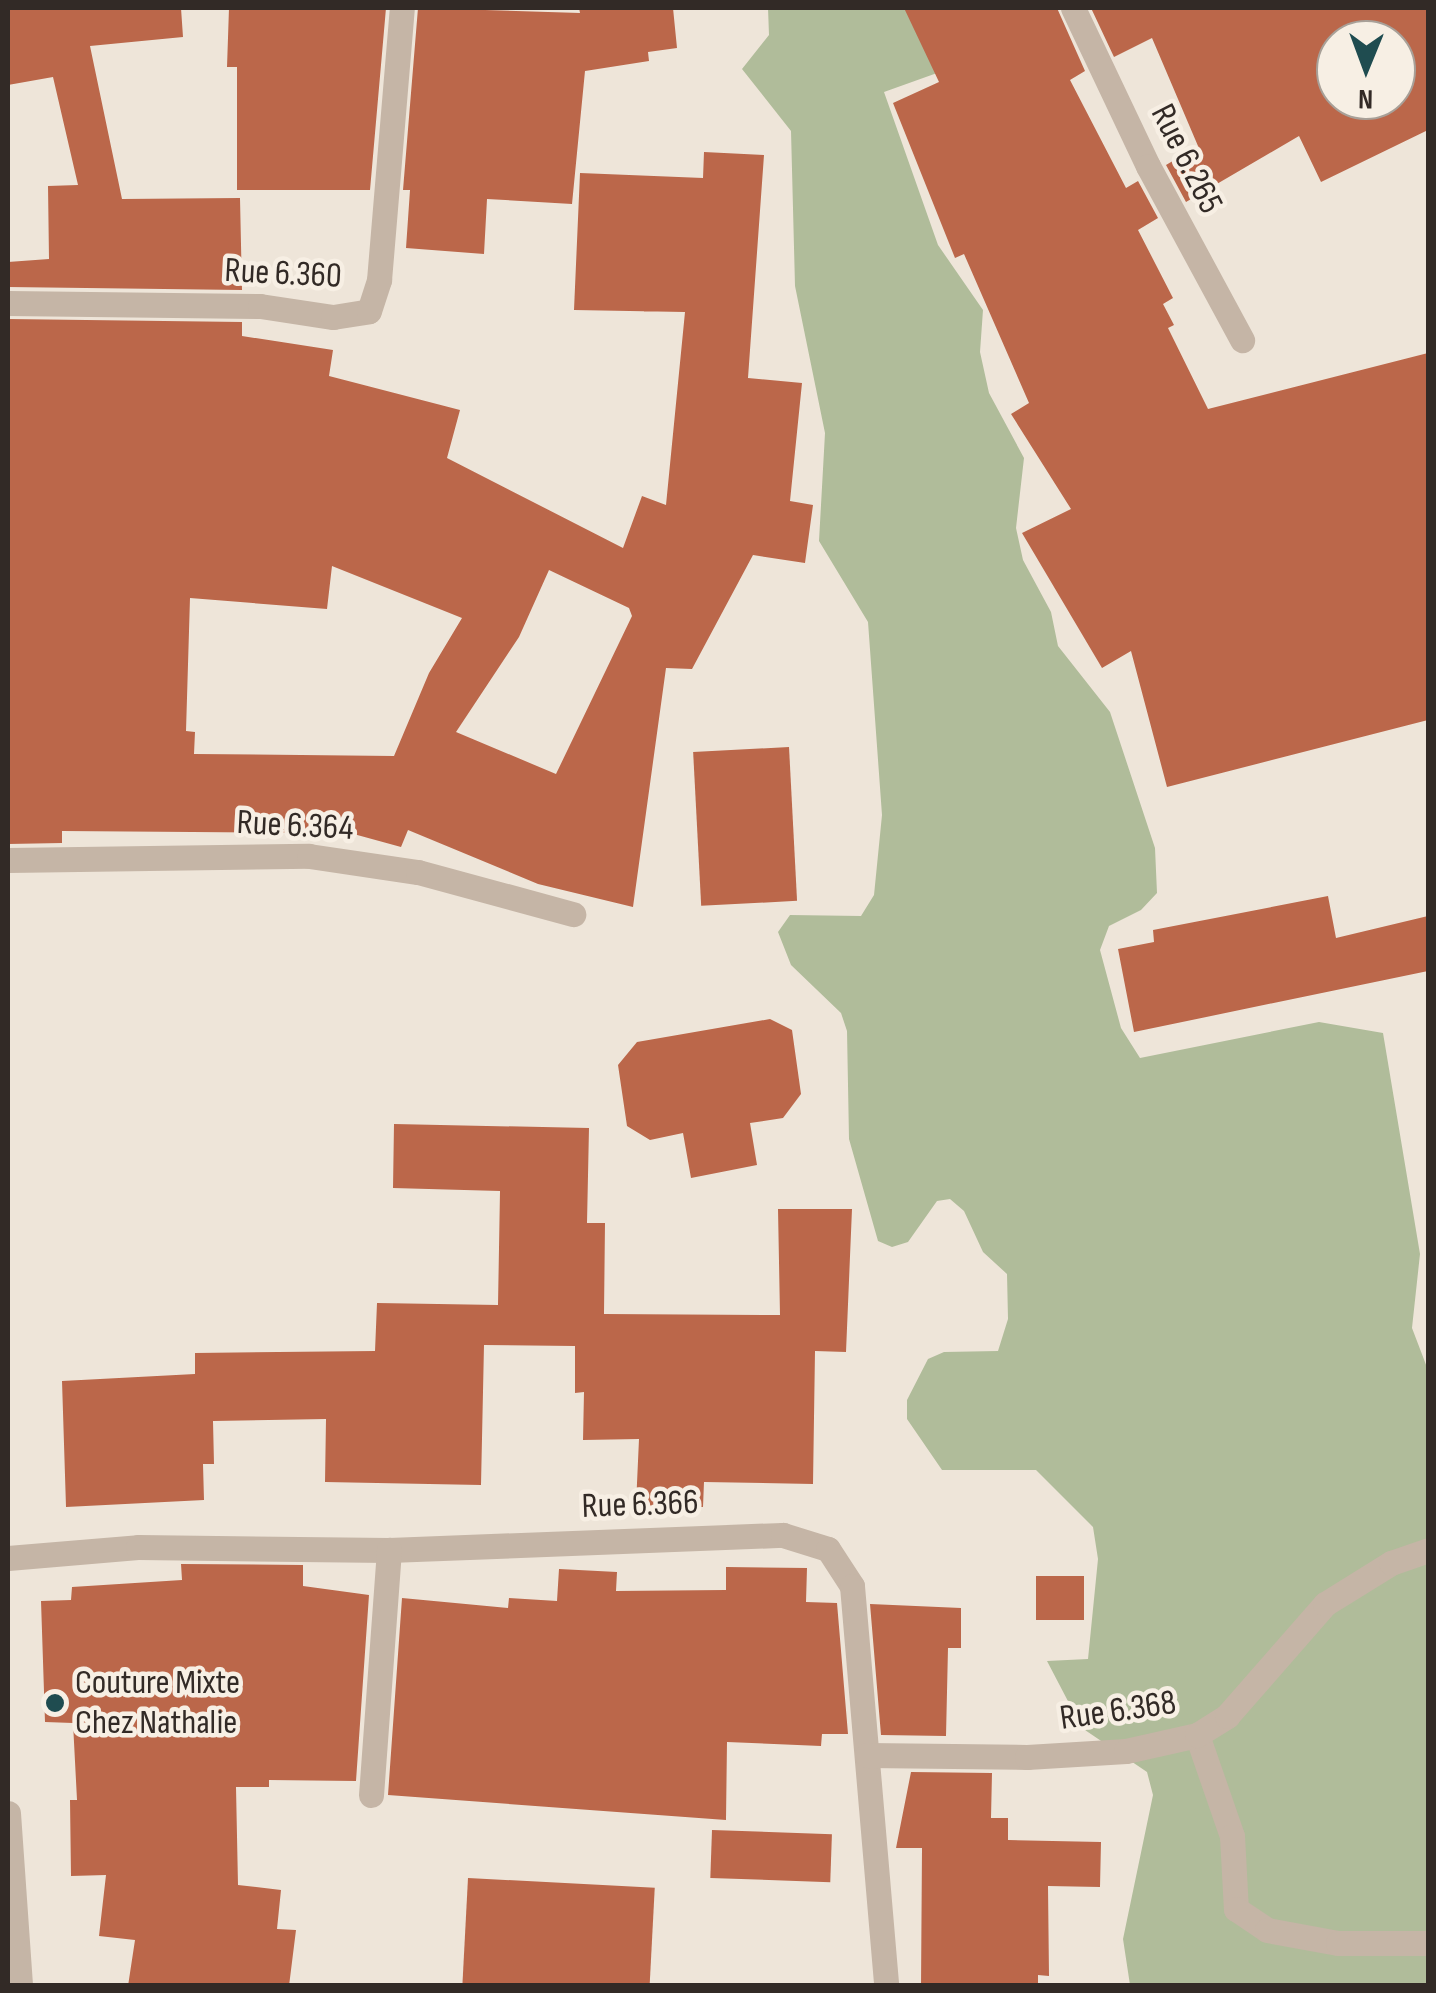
<!DOCTYPE html>
<html>
<head>
<meta charset="utf-8">
<style>
  body { margin:0 }
  #map { position:relative; width:1436px; height:1993px; overflow:hidden; background:#eee5d9; font-family:"Sofia Sans Condensed",sans-serif }
  div>[style] { position:absolute }
  .green>* { inset:0; background:#b0bc9a }
  .building>* { inset:0; background:#bb674a; transform-origin:0 0 }
  .minor>* { height:25px; margin:-12.5px; padding:0 12.5px; transform-origin:12.5px; border-radius:12.5px; background:#c5b5a6 }
  .dots>* { width:28px; height:28px; translate:-50% -50%; box-sizing:border-box; border:5px solid #f7efe4; border-radius:50% }
  span { translate:-50% -50%; white-space:nowrap; text-align:center; line-height:1.15; -webkit-text-stroke:9px #f7efe4; paint-order:stroke }
  .street-label { font-size:35px; color:#322a26 }
  .poi-label { font-size:35px; color:#322a26 }
  .left { translate:0 -50%; text-align:left }
  .frame { position:absolute; inset:0; border:10px solid #322a26; pointer-events:none }
  .north { position:absolute; left:1316px; top:20px; width:100px; height:100px; box-sizing:border-box; background:#f7efe4; border:2px solid #a8a098; border-radius:50%; rotate:181deg; font-size:28px; font-weight:700; line-height:40px; text-align:center; color:#322a26 }
  .north::after { content:''; display:block; margin:auto; width:35px; height:45px; background:#1f4c50; clip-path:polygon(50% 0,100% 100%,50% 72%,0 100%) }
</style>
</head>
<body>
<div id="map">
  <div class="green">
    <div style="clip-path:polygon(768px 8px,1028px 8px,1024px 22px,965px 63px,884px 92px,938px 245px,983px 310px,980px 352px,989px 393px,1024px 458px,1016px 528px,1023px 560px,1051px 612px,1058px 646px,1110px 712px,1155px 848px,1157px 893px,1141px 910px,1109px 926px,1100px 950px,1121px 1028px,1140px 1058px,1319px 1022px,1383px 1033px,1420px 1254px,1412px 1328px,1428px 1370px,1428px 1985px,1130px 1985px,1123px 1939px,1153px 1795px,1147px 1772px,1082px 1728px,1047px 1661px,1088px 1659px,1098px 1559px,1093px 1527px,1036px 1470px,942px 1470px,907px 1419px,907px 1400px,928px 1359px,944px 1352px,998px 1351px,1008px 1319px,1007px 1274px,983px 1252px,964px 1211px,950px 1199px,937px 1201px,908px 1242px,892px 1247px,878px 1241px,849px 1139px,847px 1031px,841px 1013px,791px 965px,778px 932px,790px 915px,861px 916px,874px 895px,882px 815px,868px 622px,819px 541px,825px 433px,795px 286px,791px 131px,742px 69px,769px 35px)"></div>
  </div>
  <div class="building">
    <div style="clip-path:polygon(8px 8px,181px 8px,183px 37px,90px 46px,122px 199px,240px 198px,242px 290px,8px 287px,8px 262px,49px 259px,48px 186px,78px 185px,53px 77px,8px 85px)"></div>
    <div style="clip-path:polygon(229px 8px,386px 8px,370px 190px,237px 190px,237px 67px,227px 67px)"></div>
    <div style="clip-path:polygon(418px 8px,580px 13px,579px 8px,673px 8px,677px 48px,648px 52px,649px 61px,585px 71px,572px 204px,487px 199px,484px 254px,406px 248px,410px 190px,403px 190px)"></div>
    <div style="clip-path:polygon(904px 8px,1057px 8px,1085px 71px,1070px 80px,1126px 188px,1138px 181px,1158px 218px,1138px 230px,1173px 298px,1163px 304px,1174px 325px,1168px 328px,1208px 409px,1428px 353px,1428px 720px,1167px 787px,1131px 651px,1102px 668px,1022px 533px,1071px 509px,1011px 414px,1029px 403px,964px 254px,955px 258px,893px 103px,939px 82px)"></div>
    <div style="clip-path:polygon(evenodd,1091px 8px,1428px 8px,1428px 130px,1321px 182px,1299px 136px,1186px 202px,1166px 165px,1198px 146px,1152px 38px,1114px 57px,1091px 8px,1336px 40px,1396px 40px,1396px 100px,1336px 100px,1336px 40px)"></div>
    <div style="clip-path:polygon(evenodd,704px 152px,764px 155px,748px 378px,802px 383px,790px 501px,813px 505px,805px 563px,753px 555px,692px 669px,666px 668px,633px 907px,538px 884px,408px 830px,401px 847px,350px 833px,192px 832px,62px 831px,62px 843px,8px 844px,8px 319px,242px 322px,242px 336px,333px 350px,329px 376px,460px 410px,447px 458px,623px 548px,642px 496px,666px 505px,685px 312px,574px 310px,580px 173px,703px 178px,704px 152px,332px 566px,462px 618px,429px 673px,394px 756px,194px 754px,195px 732px,186px 731px,190px 598px,327px 609px,332px 566px,704px 152px,549px 570px,629px 608px,632px 616px,556px 774px,456px 732px,519px 637px,549px 570px)"></div>
    <div style="left:789px;top:747px;width:154px;height:96px;rotate:87deg"></div>
    <div style="clip-path:polygon(1328px 896px,1336px 938px,1428px 916px,1428px 971px,1134px 1032px,1118px 949px,1154px 942px,1153px 930px)"></div>
    <div style="clip-path:polygon(770px 1019px,792px 1030px,801px 1094px,783px 1118px,750px 1123px,757px 1165px,691px 1178px,683px 1133px,650px 1140px,627px 1126px,618px 1065px,637px 1042px)"></div>
    <div style="clip-path:polygon(394px 1124px,589px 1128px,587px 1223px,605px 1223px,604px 1314px,780px 1315px,778px 1209px,852px 1209px,846px 1352px,815px 1351px,813px 1484px,704px 1482px,703px 1507px,636px 1505px,639px 1439px,583px 1440px,584px 1392px,575px 1393px,575px 1346px,484px 1345px,481px 1485px,325px 1482px,326px 1419px,213px 1421px,214px 1464px,203px 1464px,204px 1500px,66px 1507px,62px 1381px,195px 1374px,195px 1353px,375px 1351px,377px 1303px,498px 1305px,500px 1191px,393px 1188px)"></div>
    <div style="clip-path:polygon(181px 1564px,303px 1565px,303px 1586px,369px 1595px,356px 1781px,269px 1780px,269px 1787px,236px 1787px,238px 1885px,281px 1890px,277px 1929px,296px 1930px,289px 1986px,128px 1986px,135px 1940px,99px 1936px,106px 1875px,71px 1876px,70px 1800px,77px 1800px,73px 1723px,45px 1722px,41px 1601px,71px 1600px,72px 1587px,182px 1580px)"></div>
    <div style="clip-path:polygon(726px 1567px,807px 1568px,806px 1602px,837px 1603px,848px 1734px,822px 1734px,821px 1746px,727px 1742px,726px 1820px,388px 1795px,402px 1598px,508px 1608px,509px 1598px,557px 1601px,559px 1569px,617px 1572px,616px 1591px,726px 1590px)"></div>
    <div style="left:1036px;top:1576px;width:48px;height:44px"></div>
    <div style="clip-path:polygon(870px 1604px,961px 1608px,961px 1648px,948px 1648px,946px 1736px,881px 1735px)"></div>
    <div style="clip-path:polygon(911px 1772px,992px 1773px,991px 1818px,1008px 1818px,1008px 1840px,1101px 1842px,1100px 1887px,1048px 1886px,1049px 1976px,1038px 1975px,1038px 1986px,921px 1986px,922px 1848px,896px 1848px)"></div>
    <div style="left:712px;top:1830px;width:120px;height:48px;rotate:2deg"></div>
    <div style="left:468px;top:1878px;width:187px;height:108px;rotate:3deg"></div>
  </div>
  <div class="minor">
    <div style="left:1073px;top:8px;width:175px;rotate:64.6deg"></div>
    <div style="left:1148px;top:166px;width:198px;rotate:61.6deg"></div>
    <div style="left:8px;top:303px;width:252px;rotate:0.7deg"></div>
    <div style="left:260px;top:306px;width:74px;rotate:8.6deg"></div>
    <div style="left:333px;top:317px;width:36px;rotate:-9deg"></div>
    <div style="left:369px;top:311px;width:33px;rotate:-72deg"></div>
    <div style="left:379px;top:280px;width:273px;rotate:-85.2deg"></div>
    <div style="left:8px;top:860px;width:301px;rotate:-0.8deg"></div>
    <div style="left:309px;top:856px;width:110px;rotate:8.4deg"></div>
    <div style="left:418px;top:872px;width:161px;rotate:15.2deg"></div>
    <div style="left:8px;top:1558px;width:130px;rotate:-4.8deg"></div>
    <div style="left:138px;top:1547px;width:251px;rotate:0.7deg"></div>
    <div style="left:389px;top:1550px;width:394px;rotate:-2.2deg"></div>
    <div style="left:783px;top:1535px;width:47px;rotate:17.3deg"></div>
    <div style="left:828px;top:1549px;width:44px;rotate:57deg"></div>
    <div style="left:852px;top:1586px;width:401px;rotate:85.1deg"></div>
    <div style="left:1197px;top:1735px;width:107px;rotate:70.9deg"></div>
    <div style="left:1232px;top:1836px;width:73px;rotate:86.9deg"></div>
    <div style="left:1236px;top:1909px;width:37px;rotate:34deg"></div>
    <div style="left:1267px;top:1930px;width:72px;rotate:10.4deg"></div>
    <div style="left:1338px;top:1943px;width:90px"></div>
    <div style="left:867px;top:1755px;width:160px;rotate:0.7deg"></div>
    <div style="left:1027px;top:1757px;width:99px;rotate:-3.5deg"></div>
    <div style="left:1126px;top:1751px;width:73px;rotate:-12.7deg"></div>
    <div style="left:1197px;top:1735px;width:36px;rotate:-32deg"></div>
    <div style="left:1227px;top:1716px;width:149px;rotate:-48.8deg"></div>
    <div style="left:1325px;top:1604px;width:78px;rotate:-31.8deg"></div>
    <div style="left:1391px;top:1563px;width:39px;rotate:-19deg"></div>
    <div style="left:371px;top:1795px;width:246px;rotate:-85.8deg"></div>
    <div style="left:8px;top:1813px;width:173px;rotate:86deg"></div>
  </div>
  <div class="dots">
    <div style="left:55px;top:1703px;background:#1f4c50"></div>
  </div>
  <div class="street-label">
    <span style="left:1186px;top:159px;rotate:63deg">Rue 6.265</span>
    <span style="left:283px;top:274px;rotate:3deg">Rue 6.360</span>
    <span style="left:295px;top:826px;rotate:3deg">Rue 6.364</span>
    <span style="left:640px;top:1505px;rotate:-2deg">Rue 6.366</span>
    <span style="left:1118px;top:1711px;rotate:-8deg">Rue 6.368</span>
  </div>
  <div class="poi-label">
    <span class="left" style="left:75px;top:1703px">Couture Mixte<br>Chez Nathalie</span>
  </div>
  <div class="frame"></div>
  <div class="north">N</div>
</div>
</body>
</html>
